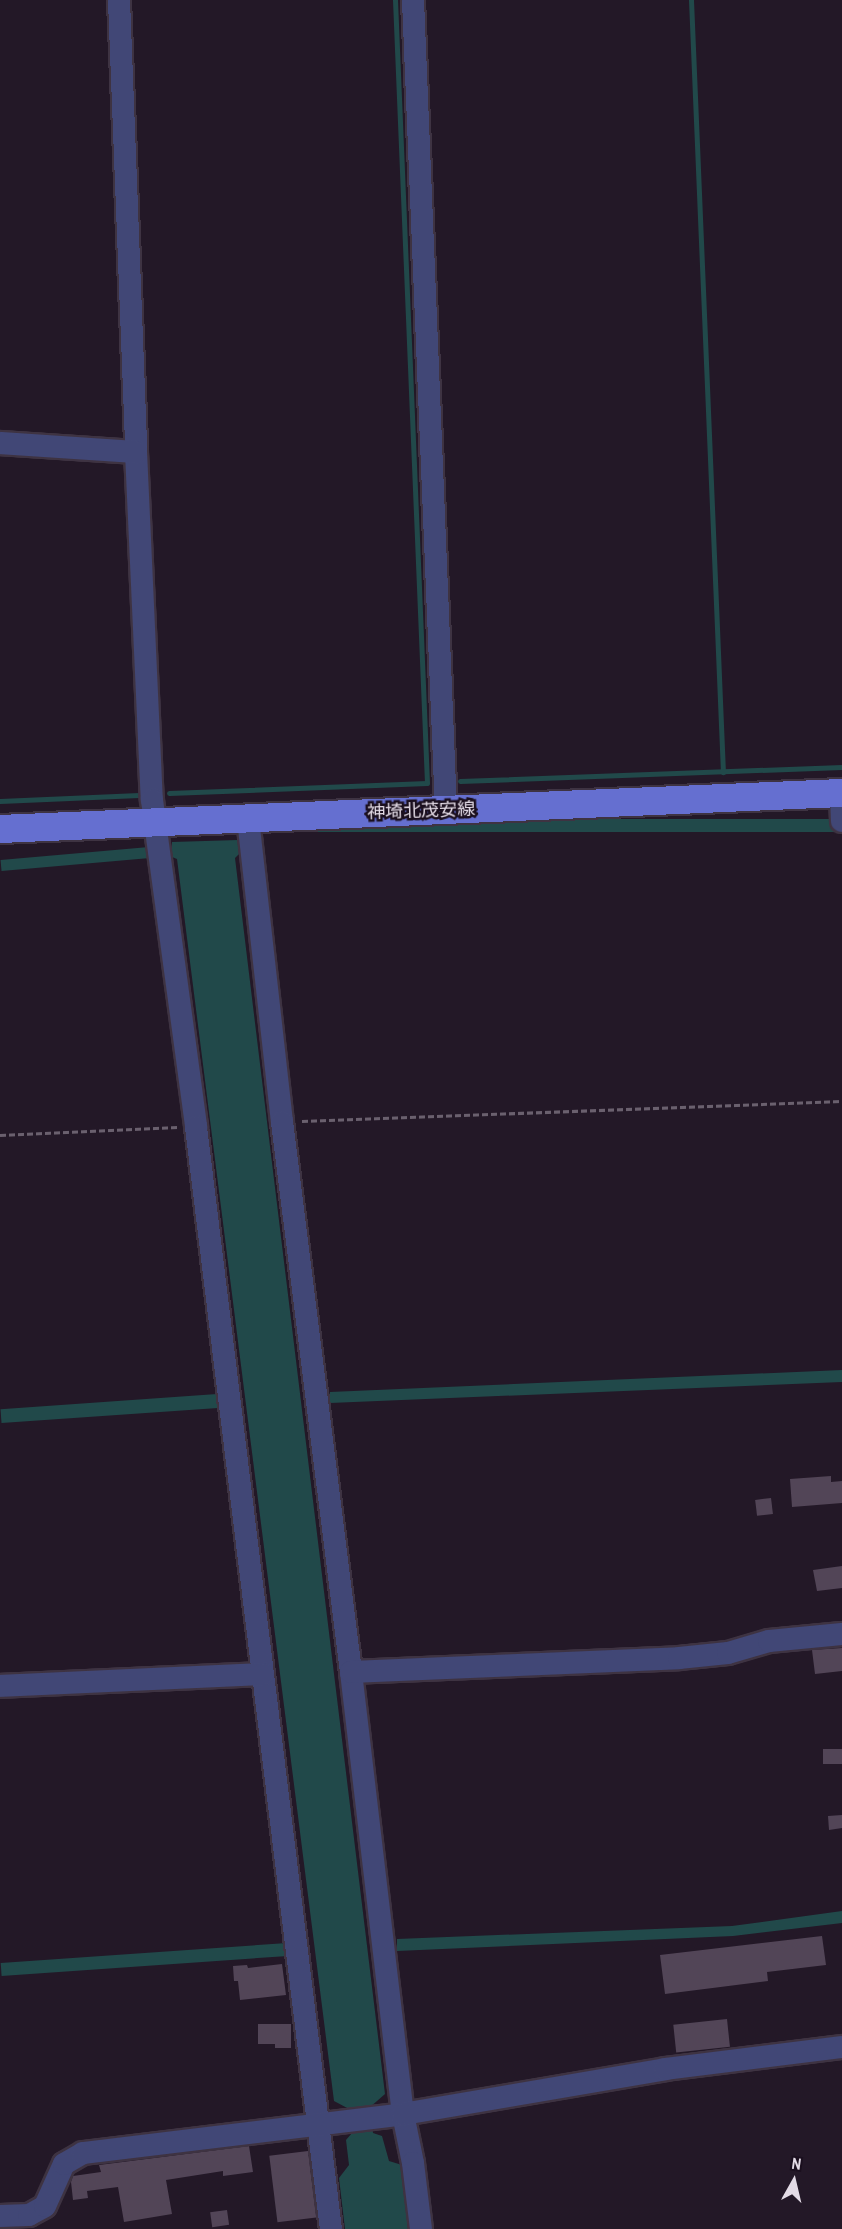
<!DOCTYPE html>
<html>
<head>
<meta charset="utf-8">
<style>
  body { margin:0 }
  #map { position:relative; width:842px; height:2229px; overflow:hidden; background:#231827; font-family:"Archivo Narrow","Noto Sans JP",sans-serif }
  div>[style] { position:absolute }
  .water>* { inset:0; background:#21494a; transform-origin:0 0 }
  .stream>* { height:5px; margin:-2.5px; padding:0 2.5px; transform-origin:2.5px; border-radius:2.5px; background:#21494a }
  .building>* { inset:0; background:#524557; transform-origin:0 0 }
  .path>* { height:3px; margin-top:-1.5px; transform-origin:0; background:repeating-linear-gradient(90deg,#6a606e 0 6px,transparent 0 9px) }
  .roads { filter:drop-shadow(2px 0 #3e3342) drop-shadow(-2px 0 #3e3342) drop-shadow(0 2px #3e3342) drop-shadow(0 -2px #3e3342) }
  .minor>* { height:22px; margin:-11px; padding:0 11px; transform-origin:11px; border-radius:11px; background:#414776 }
  .major>* { height:28px; margin:-14px; padding:0 14px; transform-origin:14px; border-radius:14px; background:#656fd0 }
  span { translate:-50% -50%; white-space:nowrap; text-align:center; line-height:1.15; -webkit-text-stroke:5px #1a0f1e; paint-order:stroke }
  .street-label { font-size:18px; color:#e3dbe6 }
  .north { position:absolute; left:764px; top:2151px; width:60px; height:60px; -webkit-text-stroke:4px #1a0f1e; paint-order:stroke; rotate:8deg; font-size:16px; font-weight:700; line-height:24px; text-align:center; color:#e3dbe6 }
  .north::after { content:''; display:block; margin:auto; width:21px; height:27px; background:#e3dbe6; clip-path:polygon(50% 0,100% 100%,50% 72%,0 100%) }
</style>
</head>
<body>
<div id="map">
  <div class="water">
    <div style="left:835px;top:819px;width:13px;height:575px;rotate:90deg"></div>
    <div style="clip-path:polygon(238px 840px,240px 853px,235px 858px,385px 2094px,369px 2108px,373px 2133px,382px 2136px,389px 2161px,402px 2165px,408px 2229px,345px 2229px,339px 2178px,349px 2165px,346px 2140px,352px 2133px,351px 2110px,334px 2101px,177px 859px,172px 857px,172px 842px)"></div>
    <div style="left:149px;top:847px;width:11px;height:149px;rotate:85deg"></div>
    <div style="clip-path:polygon(842px 1370px,842px 1382px,330px 1403px,329px 1397px,330px 1392px)"></div>
    <div style="left:217px;top:1394px;width:14px;height:217px;rotate:86deg"></div>
    <div style="clip-path:polygon(842px 1911px,842px 1923px,733px 1936px,397px 1951px,397px 1939px,732px 1926px)"></div>
    <div style="left:287px;top:1943px;width:13px;height:287px;rotate:86deg"></div>
  </div>
  <div class="stream">
    <div style="left:691px;top:0;width:773px;rotate:87.63deg"></div>
    <div style="left:460px;top:781px;width:382px;rotate:-2.1deg"></div>
    <div style="left:169px;top:793px;width:258px;rotate:-2.2deg"></div>
    <div style="left:427px;top:783px;width:784px;rotate:-92.34deg"></div>
    <div style="left:0;top:801px;width:139px;rotate:-2.5deg"></div>
  </div>
  <div class="building">
    <div style="clip-path:polygon(831px 1476px,831px 1482px,842px 1481px,842px 1503px,792px 1507px,790px 1479px)"></div>
    <div style="left:771px;top:1498px;width:16px;height:16px;rotate:83deg"></div>
    <div style="clip-path:polygon(842px 1566px,842px 1588px,817px 1591px,813px 1570px)"></div>
    <div style="clip-path:polygon(842px 1648px,842px 1671px,815px 1674px,812px 1650px)"></div>
    <div style="left:842px;top:1749px;width:15px;height:19px;rotate:90deg"></div>
    <div style="clip-path:polygon(842px 1815px,842px 1828px,829px 1830px,828px 1816px)"></div>
    <div style="clip-path:polygon(822px 1936px,826px 1965px,767px 1972px,768px 1981px,665px 1994px,660px 1955px)"></div>
    <div style="clip-path:polygon(282px 1964px,286px 1995px,240px 2000px,238px 1981px,234px 1981px,233px 1966px,247px 1965px,248px 1968px)"></div>
    <div style="left:727px;top:2019px;width:28px;height:54px;rotate:84deg"></div>
    <div style="clip-path:polygon(258px 2024px,291px 2024px,291px 2048px,275px 2048px,275px 2044px,258px 2044px)"></div>
    <div style="clip-path:polygon(249px 2146px,253px 2172px,223px 2176px,223px 2171px,166px 2180px,172px 2214px,124px 2222px,118px 2187px,87px 2191px,88px 2198px,73px 2200px,71px 2182px,73px 2176px,101px 2172px,99px 2165px)"></div>
    <div style="left:308px;top:2151px;width:67px;height:39px;rotate:83deg"></div>
    <div style="left:227px;top:2210px;width:15px;height:17px;rotate:82deg"></div>
  </div>
  <div class="path">
    <div style="left:302px;top:1121px;width:540px;rotate:-2.12deg"></div>
    <div style="left:0;top:1135px;width:178px;rotate:-2.6deg"></div>
  </div>
  <div class="roads">
    <div class="minor">
      <div style="left:119px;top:0;width:452px;rotate:87.8deg"></div>
      <div style="left:136px;top:452px;width:348px;rotate:87.4deg"></div>
      <div style="left:152px;top:800px;width:330px;rotate:82.3deg"></div>
      <div style="left:196px;top:1127px;width:1110px;rotate:83.02deg"></div>
      <div style="left:413px;top:0;width:811px;rotate:87.67deg"></div>
      <div style="left:0;top:443px;width:136px;rotate:3.8deg"></div>
      <div style="left:841px;top:793px;width:28px;rotate:88deg"></div>
      <div style="left:248px;top:819px;width:305px;rotate:83.6deg"></div>
      <div style="left:282px;top:1122px;width:554px;rotate:82.85deg"></div>
      <div style="left:351px;top:1672px;width:445px;rotate:83.3deg"></div>
      <div style="left:403px;top:2114px;width:50px;rotate:78.5deg"></div>
      <div style="left:413px;top:2163px;width:66px;rotate:83.1deg"></div>
      <div style="left:351px;top:1672px;width:328px;rotate:-2.4deg"></div>
      <div style="left:679px;top:1658px;width:49px;rotate:-5.8deg"></div>
      <div style="left:728px;top:1653px;width:43px;rotate:-16.3deg"></div>
      <div style="left:769px;top:1641px;width:73px;rotate:-5.5deg"></div>
      <div style="left:0;top:1686px;width:263px;rotate:-2.6deg"></div>
      <div style="left:0;top:2216px;width:29px;rotate:-2deg"></div>
      <div style="left:29px;top:2215px;width:18px;rotate:-29deg"></div>
      <div style="left:45px;top:2206px;width:46px;rotate:-65.7deg"></div>
      <div style="left:64px;top:2164px;width:22px;rotate:-30deg"></div>
      <div style="left:83px;top:2153px;width:322px;rotate:-6.9deg"></div>
      <div style="left:403px;top:2114px;width:266px;rotate:-9.7deg"></div>
      <div style="left:665px;top:2069px;width:178px;rotate:-7.1deg"></div>
    </div>
    <div class="major">
      <div style="left:0;top:829px;width:843px;rotate:-2.45deg"></div>
    </div>
  </div>
  <div class="street-label">
    <span style="left:421px;top:811px;rotate:-2deg">神埼北茂安線</span>
  </div>
  <div class="north">N</div>
</div>
</body>
</html>
